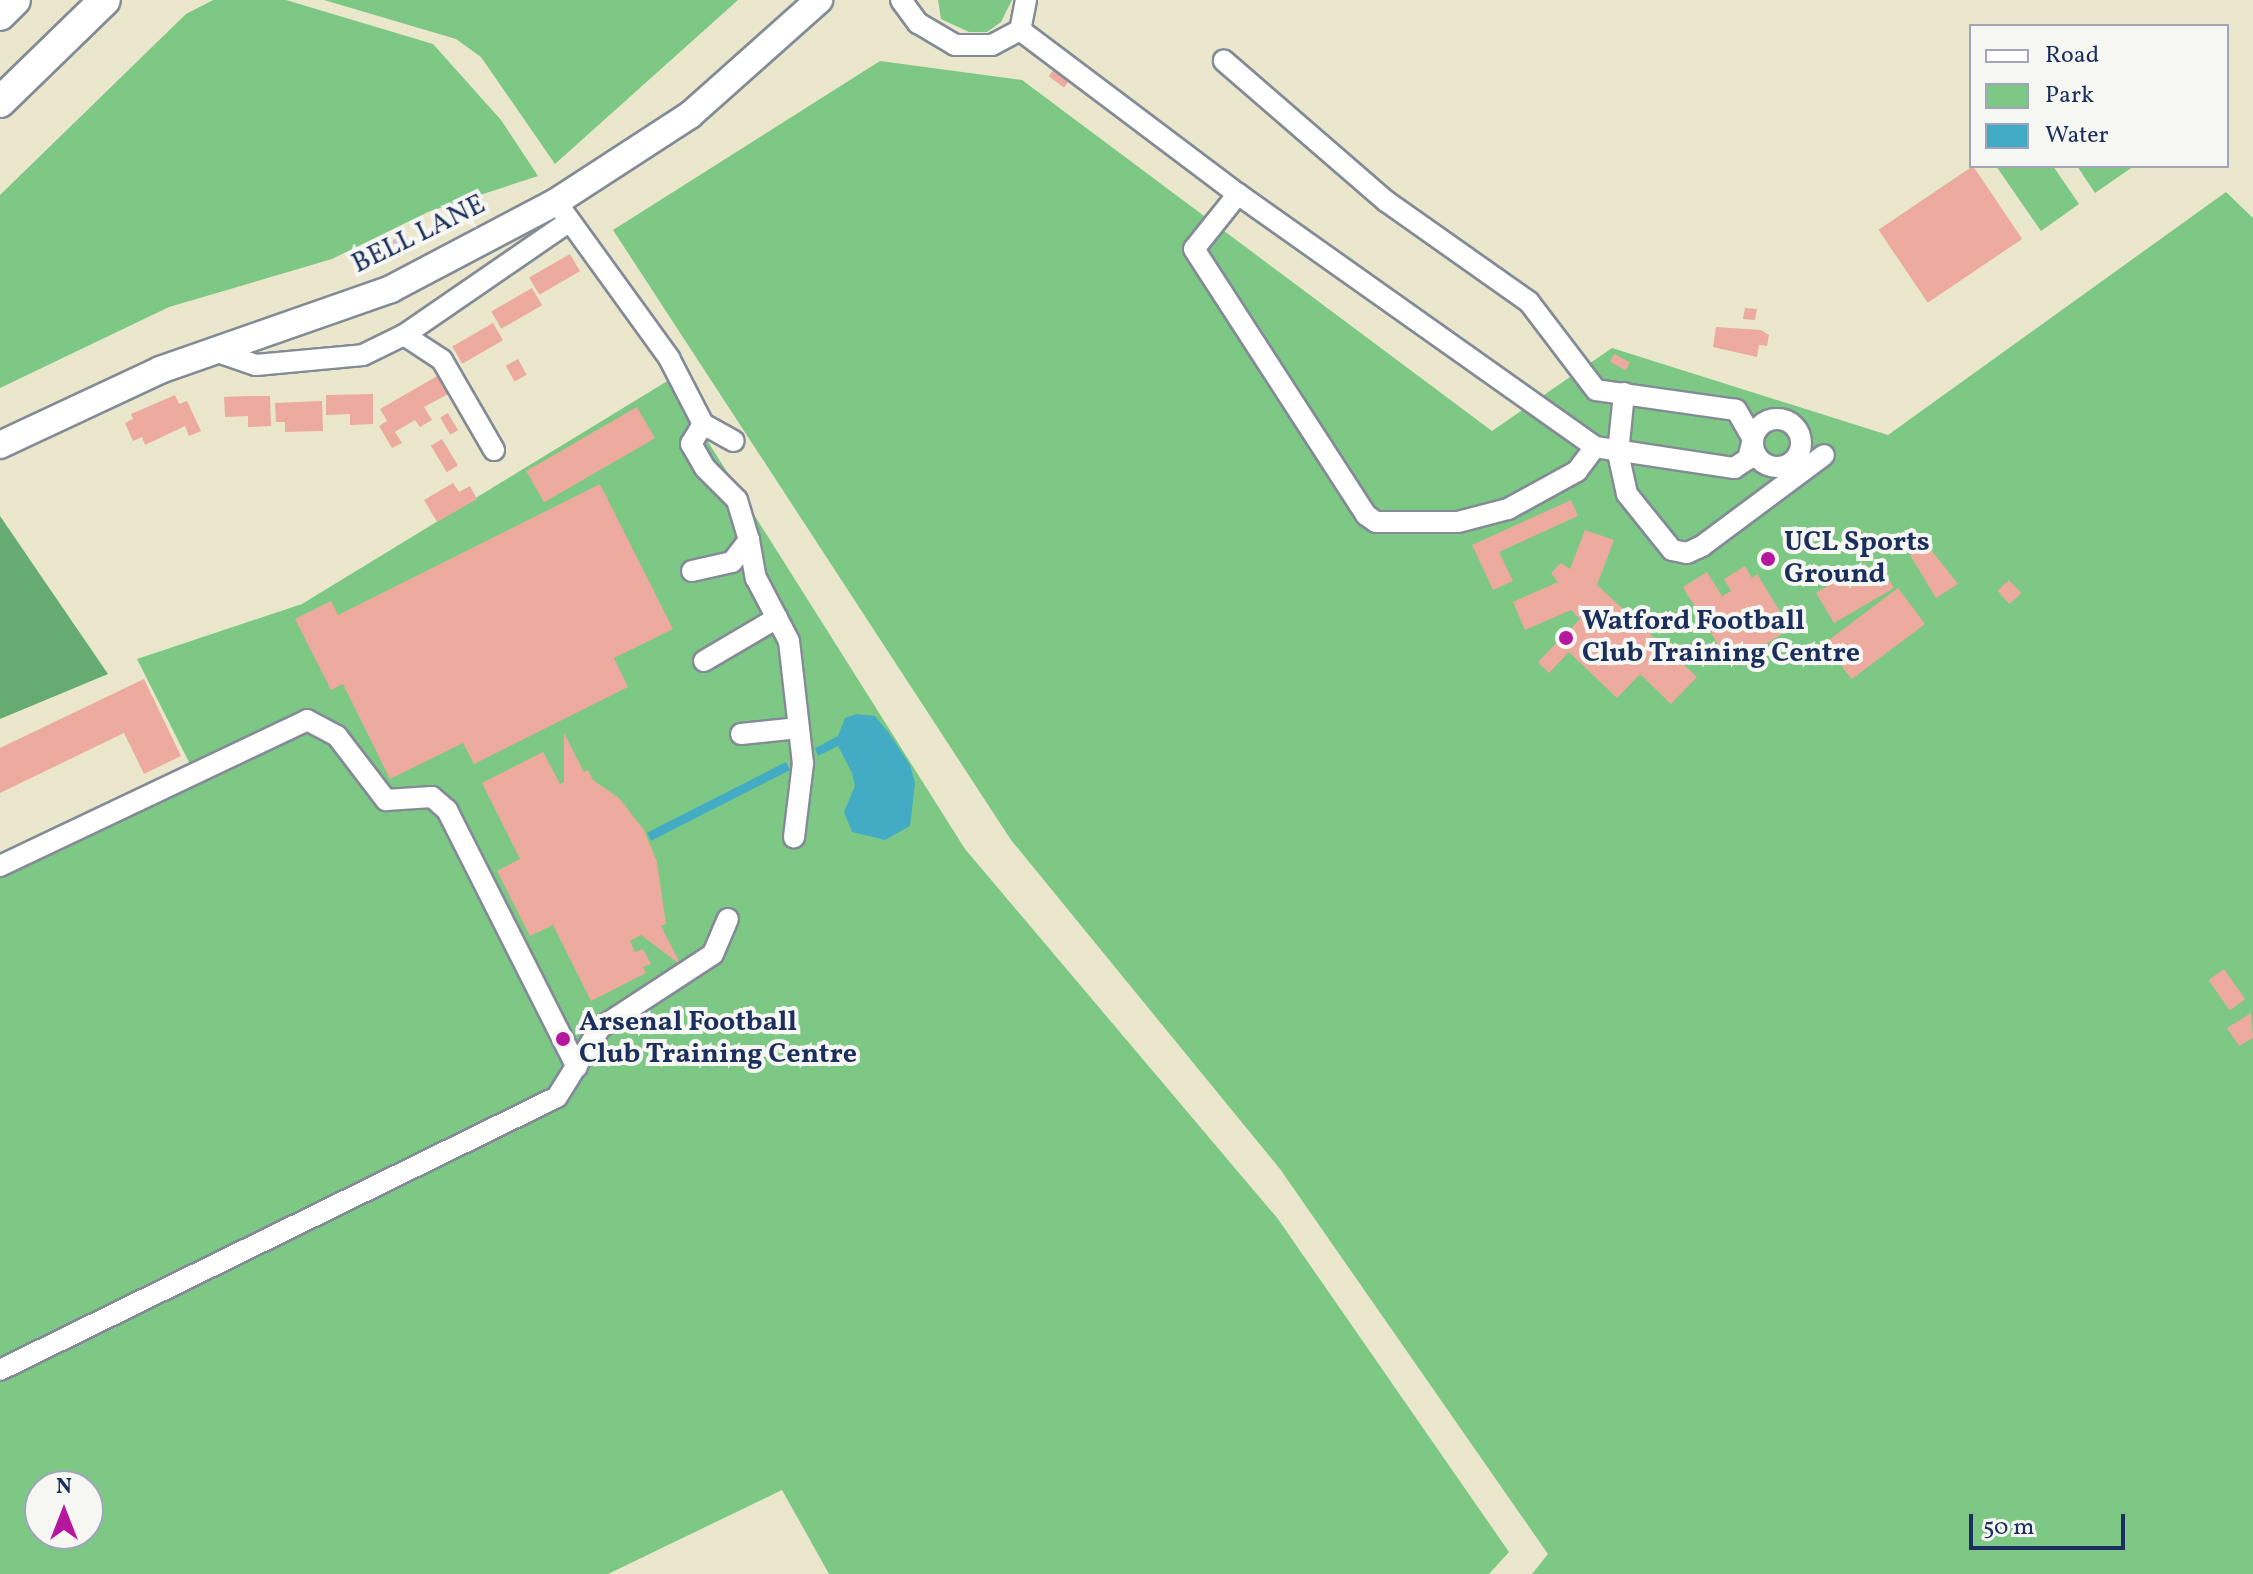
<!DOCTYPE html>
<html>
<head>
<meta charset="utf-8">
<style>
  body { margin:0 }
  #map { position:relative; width:2253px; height:1574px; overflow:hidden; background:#ebe7cd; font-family:Vollkorn,serif }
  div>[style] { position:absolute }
  .industrial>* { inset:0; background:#d1bdcb }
  .round { border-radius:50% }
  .green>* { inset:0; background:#7dc885 }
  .forest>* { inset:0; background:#66ac72 }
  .water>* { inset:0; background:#44abc4; transform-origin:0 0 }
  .building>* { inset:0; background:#ecab9e; transform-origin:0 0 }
  .roads { filter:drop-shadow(2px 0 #838b96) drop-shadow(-2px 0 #838b96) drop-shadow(0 2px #838b96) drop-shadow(0 -2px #838b96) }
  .minor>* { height:20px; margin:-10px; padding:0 10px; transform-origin:10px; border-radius:10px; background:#fff }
  .minor>.ring { margin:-10px; padding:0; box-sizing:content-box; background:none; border:20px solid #fff; border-radius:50% }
  .major>* { height:26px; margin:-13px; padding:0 13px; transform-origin:13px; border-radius:13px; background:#fff }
  .highway>* { height:30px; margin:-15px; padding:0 15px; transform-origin:15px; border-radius:15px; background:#fff }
  .dots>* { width:22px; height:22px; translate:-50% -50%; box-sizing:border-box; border:4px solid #f6f6f2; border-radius:50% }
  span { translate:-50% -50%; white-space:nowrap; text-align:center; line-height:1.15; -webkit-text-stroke:8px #f6f6f2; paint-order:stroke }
  .street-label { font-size:28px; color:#1b2f5e }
  .poi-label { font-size:28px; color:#1b2f5e; font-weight:700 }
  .left { translate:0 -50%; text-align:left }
  .legend { position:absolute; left:1969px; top:24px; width:260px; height:144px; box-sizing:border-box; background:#f6f6f2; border:2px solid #9ea6b7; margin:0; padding:10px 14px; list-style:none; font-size:24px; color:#1b2f5e }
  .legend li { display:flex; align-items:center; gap:16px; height:40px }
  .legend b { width:40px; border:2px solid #9ea6b7 }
  .north { position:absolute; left:24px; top:1470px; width:80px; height:80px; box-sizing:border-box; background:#f6f6f2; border:2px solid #9ea6b7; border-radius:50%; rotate:0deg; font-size:22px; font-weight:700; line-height:32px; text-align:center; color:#1b2f5e }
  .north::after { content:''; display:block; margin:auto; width:28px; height:36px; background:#b5179e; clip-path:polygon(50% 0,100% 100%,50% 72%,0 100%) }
  .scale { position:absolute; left:1969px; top:1514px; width:156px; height:36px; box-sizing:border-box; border:4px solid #1b2f5e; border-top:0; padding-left:10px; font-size:24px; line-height:28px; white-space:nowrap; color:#1b2f5e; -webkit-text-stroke:6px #f6f6f2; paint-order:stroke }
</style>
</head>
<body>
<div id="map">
  <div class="industrial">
    <div class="round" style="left:392px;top:235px;width:20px;height:20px"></div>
  </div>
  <div class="green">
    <div style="clip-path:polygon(213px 0,286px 0,433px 44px,501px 120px,538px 176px,428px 212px,332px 259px,169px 307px,0 388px,0 195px,186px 14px)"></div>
    <div style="clip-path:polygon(324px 0,738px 0,555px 164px,481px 57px,456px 39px)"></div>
    <div style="clip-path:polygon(938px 0,1012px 0,1001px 22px,987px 32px,969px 32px,941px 19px)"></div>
    <div style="clip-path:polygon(880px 61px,1022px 80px,1492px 431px,1612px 348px,1888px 435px,2226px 192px,2253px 218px,2253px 1574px,1532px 1574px,1548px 1554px,1280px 1169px,1011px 840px,613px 230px)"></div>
    <div style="clip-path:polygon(1996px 166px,2053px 166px,2079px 204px,2041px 231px)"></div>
    <div style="clip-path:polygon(2077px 166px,2134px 166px,2095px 193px)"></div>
    <div style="clip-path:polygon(evenodd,669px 380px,965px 849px,1278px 1219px,1509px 1552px,1489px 1574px,829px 1574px,782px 1490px,608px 1574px,0 1574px,0 860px,191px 766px,137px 659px,302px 604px,669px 380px,40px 1486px,88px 1486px,88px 1534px,40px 1534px,40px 1486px)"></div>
  </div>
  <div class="forest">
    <div style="clip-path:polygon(0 516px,108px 674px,0 719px)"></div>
  </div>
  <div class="water">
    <div style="clip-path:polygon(857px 714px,875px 716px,889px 733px,910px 765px,915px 783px,910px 826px,885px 840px,852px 832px,844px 812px,855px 786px,852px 773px,838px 746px,818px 756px,815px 748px,838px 736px,845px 718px)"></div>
    <div style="left:786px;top:762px;width:9px;height:156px;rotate:63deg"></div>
  </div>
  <div class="building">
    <div style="left:1054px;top:69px;width:19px;height:9px;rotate:36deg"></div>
    <div style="left:1973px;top:166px;width:88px;height:114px;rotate:56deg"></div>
    <div style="left:570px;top:254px;width:20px;height:47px;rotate:60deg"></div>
    <div style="left:532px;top:288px;width:20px;height:47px;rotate:60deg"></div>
    <div style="clip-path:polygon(1745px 308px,1757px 309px,1755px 320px,1743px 319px)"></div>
    <div style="left:493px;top:323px;width:20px;height:47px;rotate:60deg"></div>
    <div style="clip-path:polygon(1716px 327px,1761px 330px,1769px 335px,1767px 346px,1759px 345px,1757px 357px,1713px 347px)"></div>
    <div style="left:1614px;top:354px;width:18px;height:9px;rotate:27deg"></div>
    <div style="left:518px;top:359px;width:18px;height:14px;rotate:61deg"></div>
    <div style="clip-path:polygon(439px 375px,450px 393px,424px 407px,432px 420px,420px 427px,415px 420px,395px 432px,402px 443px,392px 448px,379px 426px,387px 421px,380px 409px)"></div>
    <div style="clip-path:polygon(373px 394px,373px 424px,350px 425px,350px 414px,326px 415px,326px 395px)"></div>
    <div style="clip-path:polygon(175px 395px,179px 404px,187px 401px,201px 431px,189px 436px,185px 426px,145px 445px,142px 437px,133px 441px,125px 423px,133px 419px,131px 414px)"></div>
    <div style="clip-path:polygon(247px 396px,270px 396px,271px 426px,248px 427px,248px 416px,225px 417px,224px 397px)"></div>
    <div style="clip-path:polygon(322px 401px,323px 431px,285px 432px,285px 422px,276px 422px,275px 403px)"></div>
    <div style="left:637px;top:407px;width:36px;height:128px;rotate:60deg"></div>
    <div style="left:448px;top:413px;width:20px;height:9px;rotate:60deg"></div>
    <div style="left:442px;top:439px;width:31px;height:13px;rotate:59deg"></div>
    <div style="clip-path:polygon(453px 483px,459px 492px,470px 486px,477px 499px,437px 522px,424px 500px)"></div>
    <div style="clip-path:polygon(600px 484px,673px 629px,614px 658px,628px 687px,474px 764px,463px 743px,390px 779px,343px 684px,331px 690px,295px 619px,331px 601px,338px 615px)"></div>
    <div style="clip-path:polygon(1571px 500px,1578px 516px,1499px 552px,1513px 581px,1493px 590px,1472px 545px)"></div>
    <div style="clip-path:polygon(1585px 530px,1614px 540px,1597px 585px,1697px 677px,1671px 704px,1640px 674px,1617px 698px,1569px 652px,1549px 673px,1538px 662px,1580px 619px,1571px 610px,1525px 630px,1513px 602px,1558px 582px,1551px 573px,1561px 563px,1570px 569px)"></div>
    <div style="clip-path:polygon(1927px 545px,1958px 584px,1936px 598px,1910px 555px)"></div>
    <div style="clip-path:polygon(1865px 563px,1872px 575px,1883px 569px,1894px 588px,1834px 623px,1816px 593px)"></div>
    <div style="clip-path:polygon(1745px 566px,1752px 578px,1757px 574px,1786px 621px,1780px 624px,1785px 632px,1731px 666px,1683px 587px,1707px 572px,1722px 596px,1731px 591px,1724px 579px)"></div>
    <div style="left:2009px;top:580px;width:18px;height:16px;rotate:47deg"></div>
    <div style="left:1898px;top:588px;width:45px;height:92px;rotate:53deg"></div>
    <div style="clip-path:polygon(144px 679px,181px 756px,144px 774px,124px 733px,0 793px,0 748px)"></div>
    <div style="clip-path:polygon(564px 733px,584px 772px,588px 770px,593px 780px,619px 798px,644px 830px,657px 862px,666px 924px,661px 926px,681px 965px,641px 935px,630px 941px,635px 952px,643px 949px,651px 964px,643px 967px,646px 973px,591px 1001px,553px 925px,530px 936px,497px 871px,520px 859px,482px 783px,543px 752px,560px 784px,564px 782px)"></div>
    <div style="left:2224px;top:969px;width:37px;height:19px;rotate:55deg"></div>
    <div style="clip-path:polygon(2251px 1013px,2253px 1038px,2239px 1046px,2227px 1028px)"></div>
  </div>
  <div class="roads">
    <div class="minor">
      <div style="left:901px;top:0;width:29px;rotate:54deg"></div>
      <div style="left:918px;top:23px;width:43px;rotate:30.7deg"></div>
      <div style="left:955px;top:45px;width:37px"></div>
      <div style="left:992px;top:45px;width:32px;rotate:-28deg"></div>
      <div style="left:1026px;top:0;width:31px;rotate:101deg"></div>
      <div style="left:1020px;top:30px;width:273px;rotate:37deg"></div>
      <div style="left:1238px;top:194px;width:438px;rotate:35.3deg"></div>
      <div style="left:1595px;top:447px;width:141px;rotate:8.6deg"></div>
      <div style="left:1734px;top:468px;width:17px;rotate:-33deg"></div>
      <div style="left:1748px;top:459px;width:21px;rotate:-76deg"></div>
      <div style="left:1753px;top:439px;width:34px;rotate:-120deg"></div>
      <div style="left:1736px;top:410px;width:141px;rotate:-171.9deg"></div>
      <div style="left:1596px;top:390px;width:111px;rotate:-127.3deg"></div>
      <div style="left:1529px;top:302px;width:174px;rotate:-144.8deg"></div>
      <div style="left:1387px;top:202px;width:216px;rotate:-139.1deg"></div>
      <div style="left:1238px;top:194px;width:70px;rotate:128.7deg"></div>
      <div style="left:1194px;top:249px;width:317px;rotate:57.1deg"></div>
      <div style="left:1366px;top:515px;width:12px;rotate:35deg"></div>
      <div style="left:1376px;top:522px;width:82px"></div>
      <div style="left:1458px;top:522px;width:52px;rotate:-14.6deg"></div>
      <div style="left:1508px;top:509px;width:79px;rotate:-28.8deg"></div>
      <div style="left:1577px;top:471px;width:30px;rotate:-53deg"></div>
      <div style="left:562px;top:210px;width:183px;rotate:54.1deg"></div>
      <div style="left:669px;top:358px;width:74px;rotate:62.7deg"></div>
      <div style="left:703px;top:424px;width:35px;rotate:29deg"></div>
      <div style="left:404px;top:335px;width:45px;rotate:33.3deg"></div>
      <div style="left:442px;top:360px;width:104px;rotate:60deg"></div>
      <div style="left:215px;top:351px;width:43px;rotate:18.9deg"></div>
      <div style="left:256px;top:365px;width:107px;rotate:-5.3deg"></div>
      <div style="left:363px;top:355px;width:46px;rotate:-26deg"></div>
      <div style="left:404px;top:335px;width:201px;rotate:-34.5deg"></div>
      <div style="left:1624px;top:393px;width:60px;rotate:95.7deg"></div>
      <div style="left:1618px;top:453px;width:42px;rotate:77.6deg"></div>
      <div style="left:1627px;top:494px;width:72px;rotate:51.2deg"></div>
      <div style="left:1672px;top:550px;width:15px;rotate:11deg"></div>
      <div style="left:1687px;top:553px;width:17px;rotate:-25deg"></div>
      <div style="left:1702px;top:546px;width:152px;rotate:-36.7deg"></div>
      <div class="ring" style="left:1753px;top:419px;width:28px;height:28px"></div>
      <div style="left:749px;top:540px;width:39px;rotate:80deg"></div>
      <div style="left:756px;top:578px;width:71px;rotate:62.4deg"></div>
      <div style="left:789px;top:641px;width:123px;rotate:83.5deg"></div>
      <div style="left:803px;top:763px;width:75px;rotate:96.9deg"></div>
      <div style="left:692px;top:571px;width:41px;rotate:-12.7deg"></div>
      <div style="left:732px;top:562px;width:28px;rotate:-52deg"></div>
      <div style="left:749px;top:540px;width:42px;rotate:-106.7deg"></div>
      <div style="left:737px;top:500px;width:45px;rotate:-135deg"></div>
      <div style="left:705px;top:468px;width:28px;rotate:-120deg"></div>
      <div style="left:691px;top:444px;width:23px;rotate:-59deg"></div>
      <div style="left:704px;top:661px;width:85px;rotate:-30.5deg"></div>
      <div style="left:741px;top:734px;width:58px;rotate:-5.9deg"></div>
      <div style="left:0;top:866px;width:340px;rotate:-25.4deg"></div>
      <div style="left:307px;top:720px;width:34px;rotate:28deg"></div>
      <div style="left:337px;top:736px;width:81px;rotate:52.6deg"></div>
      <div style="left:386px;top:800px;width:46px;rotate:-3.7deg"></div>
      <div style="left:432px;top:797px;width:20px;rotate:41deg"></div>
      <div style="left:447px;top:810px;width:288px;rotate:63.2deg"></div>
      <div style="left:0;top:1370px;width:620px;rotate:-26.11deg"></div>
      <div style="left:557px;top:1097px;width:81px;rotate:-58.1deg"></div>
      <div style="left:600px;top:1028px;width:135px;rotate:-33.2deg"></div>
      <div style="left:713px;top:954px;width:38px;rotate:-67deg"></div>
    </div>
    <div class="major">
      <div style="left:0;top:445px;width:177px;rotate:-25.1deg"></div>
      <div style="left:160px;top:370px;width:245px;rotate:-19.3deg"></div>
      <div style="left:391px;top:289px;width:187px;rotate:-27.8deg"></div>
      <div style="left:556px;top:202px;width:160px;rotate:-33deg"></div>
      <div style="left:690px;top:115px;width:173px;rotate:-41.7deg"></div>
    </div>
    <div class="highway">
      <div style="left:0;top:15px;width:21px;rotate:-45deg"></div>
      <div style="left:0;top:102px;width:146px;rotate:-44.2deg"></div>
    </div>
  </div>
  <div class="dots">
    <div style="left:1768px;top:559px;background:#b5179e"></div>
    <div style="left:1566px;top:638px;background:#b5179e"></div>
    <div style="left:563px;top:1039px;background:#b5179e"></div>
  </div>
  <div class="street-label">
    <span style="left:419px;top:235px;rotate:-26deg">BELL LANE</span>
  </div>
  <div class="poi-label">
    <span class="left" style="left:1784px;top:559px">UCL Sports<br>Ground</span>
    <span class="left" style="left:1582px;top:638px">Watford Football<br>Club Training Centre</span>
    <span class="left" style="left:579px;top:1039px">Arsenal Football<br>Club Training Centre</span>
  </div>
  <ul class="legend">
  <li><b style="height:10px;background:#fff"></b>Road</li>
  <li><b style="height:22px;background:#7dc885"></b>Park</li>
  <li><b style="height:22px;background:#44abc4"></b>Water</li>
  </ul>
  <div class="north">N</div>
  <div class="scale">50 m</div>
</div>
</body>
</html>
